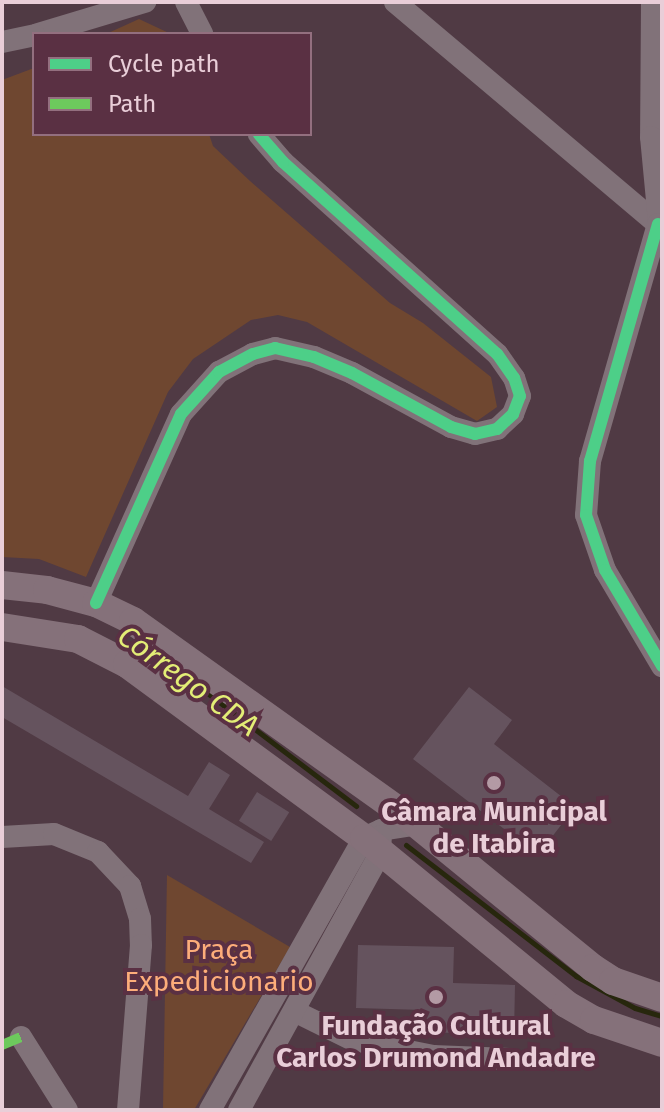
<!DOCTYPE html>
<html>
<head>
<meta charset="utf-8">
<style>
  body { margin:0 }
  #map { position:relative; width:664px; height:1112px; overflow:hidden; background:#503a44; font-family:"Fira Sans",sans-serif }
  div>[style] { position:absolute }
  .green>* { inset:0; background:#6f4730 }
  .stream>* { height:5px; margin:-2.5px; padding:0 2.5px; transform-origin:2.5px; border-radius:2.5px; background:#27270d }
  .building>* { inset:0; background:#65535e; transform-origin:0 0 }
  .minor>* { height:22px; margin:-11px; padding:0 11px; transform-origin:11px; border-radius:11px; background:#817279 }
  .major>* { height:28px; margin:-14px; padding:0 14px; transform-origin:14px; border-radius:14px; background:#85717a }
  .quiet>* { height:10px; margin-top:-5px; transform-origin:0; background:repeating-linear-gradient(90deg,#6dc95d 0 20px,transparent 0 30px) }
  .cycleway>* { height:12px; margin:-6px; padding:0 6px; transform-origin:6px; border-radius:6px; background:#4dcf88 }
  .dots>* { width:22px; height:22px; translate:-50% -50%; box-sizing:border-box; border:4px solid #5a3043; border-radius:50% }
  span { translate:-50% -50%; white-space:nowrap; text-align:center; line-height:1.15; -webkit-text-stroke:8px #5a3043; paint-order:stroke }
  .poi-label { font-size:28px; color:#e9ced8; font-weight:700 }
  .park-label { font-size:28px; color:#fdad7a }
  .water-label { font-size:30px; color:#e3ed76; font-style:italic }
  .frame { position:absolute; inset:0; border:4px solid #e9ced8; pointer-events:none }
  .legend { position:absolute; left:32px; top:32px; width:280px; height:104px; box-sizing:border-box; background:#5a3043; border:2px solid #936f7f; margin:0; padding:10px 14px; list-style:none; font-size:24px; color:#e9ced8 }
  .legend li { display:flex; align-items:center; gap:16px; height:40px }
  .legend b { width:40px; border:2px solid #936f7f }
</style>
</head>
<body>
<div id="map">
  <div class="green">
    <div style="clip-path:polygon(139px 19px,171px 34px,106px 34px)"></div>
    <div style="clip-path:polygon(34px 68px,34px 134px,209px 134px,213px 146px,250px 181px,390px 303px,423px 323px,491px 377px,497px 407px,477px 421px,307px 322px,278px 315px,251px 320px,193px 359px,168px 392px,86px 577px,39px 559px,2px 557px,2px 80px)"></div>
    <div style="clip-path:polygon(167px 875px,290px 947px,194px 1110px,163px 1110px)"></div>
  </div>
  <div class="stream">
    <div style="left:169px;top:664px;width:235px;rotate:37.2deg"></div>
    <div style="left:406px;top:845px;width:215px;rotate:37.6deg"></div>
    <div style="left:576px;top:976px;width:67px;rotate:28.5deg"></div>
    <div style="left:635px;top:1008px;width:28px;rotate:17deg"></div>
  </div>
  <div class="building">
    <div style="clip-path:polygon(2px 686px,188px 796px,209px 762px,230px 775px,209px 809px,264px 842px,251px 863px,2px 717px)"></div>
    <div style="clip-path:polygon(469px 687px,512px 720px,494px 744px,575px 807px,538px 855px,413px 759px)"></div>
    <div style="left:257px;top:792px;width:38px;height:34px;rotate:32deg"></div>
    <div style="clip-path:polygon(358px 945px,454px 947px,453px 983px,515px 985px,514px 1035px,423px 1032px,424px 1010px,356px 1008px)"></div>
  </div>
  <div class="minor">
    <div style="left:186px;top:2px;width:36px;rotate:63deg"></div>
    <div style="left:395px;top:2px;width:344px;rotate:40.2deg"></div>
    <div style="left:652px;top:2px;width:135px;rotate:90.4deg"></div>
    <div style="left:651px;top:137px;width:95px;rotate:84.6deg"></div>
    <div style="left:38px;top:34px;width:112px;rotate:-16.7deg"></div>
    <div style="left:2px;top:42px;width:33px;rotate:-12deg"></div>
    <div style="left:658px;top:224px;width:247px;rotate:106deg"></div>
    <div style="left:590px;top:461px;width:54px;rotate:94.2deg"></div>
    <div style="left:586px;top:515px;width:58px;rotate:70.9deg"></div>
    <div style="left:605px;top:570px;width:112px;rotate:59.3deg"></div>
    <div style="left:96px;top:603px;width:207px;rotate:-65.8deg"></div>
    <div style="left:181px;top:414px;width:57px;rotate:-47.9deg"></div>
    <div style="left:219px;top:372px;width:38px;rotate:-28deg"></div>
    <div style="left:253px;top:354px;width:23px;rotate:-15deg"></div>
    <div style="left:275px;top:348px;width:40px;rotate:13deg"></div>
    <div style="left:314px;top:357px;width:41px;rotate:22.8deg"></div>
    <div style="left:352px;top:373px;width:113px;rotate:28.6deg"></div>
    <div style="left:451px;top:427px;width:25px;rotate:16deg"></div>
    <div style="left:475px;top:434px;width:23px;rotate:-13deg"></div>
    <div style="left:497px;top:429px;width:22px;rotate:-43deg"></div>
    <div style="left:513px;top:414px;width:19px;rotate:-69deg"></div>
    <div style="left:520px;top:396px;width:19px;rotate:-108deg"></div>
    <div style="left:514px;top:378px;width:29px;rotate:-125deg"></div>
    <div style="left:497px;top:354px;width:288px;rotate:-138.1deg"></div>
    <div style="left:283px;top:162px;width:37px;rotate:-131deg"></div>
    <div style="left:2px;top:837px;width:52px;rotate:-3.3deg"></div>
    <div style="left:54px;top:834px;width:48px;rotate:22.2deg"></div>
    <div style="left:98px;top:852px;width:47px;rotate:46.7deg"></div>
    <div style="left:130px;top:886px;width:34px;rotate:73deg"></div>
    <div style="left:140px;top:919px;width:26px;rotate:88deg"></div>
    <div style="left:141px;top:945px;width:166px;rotate:94.5deg"></div>
    <div style="left:294px;top:1011px;width:66px;rotate:26.2deg"></div>
    <div style="left:353px;top:1040px;width:82px;rotate:11.3deg"></div>
    <div style="left:433px;top:1056px;width:76px;rotate:2.3deg"></div>
    <div style="left:21px;top:1037px;width:86px;rotate:57.8deg"></div>
    <div style="left:210px;top:1110px;width:313px;rotate:-60.5deg"></div>
    <div style="left:364px;top:838px;width:19px;rotate:-25deg"></div>
    <div style="left:381px;top:830px;width:36px;rotate:-9deg"></div>
    <div style="left:239px;top:1110px;width:293px;rotate:-61.2deg"></div>
    <div style="left:380px;top:853px;width:17px;rotate:-87deg"></div>
  </div>
  <div class="major">
    <div style="left:2px;top:585px;width:45px;rotate:6.3deg"></div>
    <div style="left:47px;top:590px;width:51px;rotate:14.9deg"></div>
    <div style="left:96px;top:603px;width:41px;rotate:25.9deg"></div>
    <div style="left:133px;top:621px;width:333px;rotate:35.5deg"></div>
    <div style="left:404px;top:814px;width:244px;rotate:39.2deg"></div>
    <div style="left:593px;top:968px;width:24px;rotate:33deg"></div>
    <div style="left:613px;top:981px;width:52px;rotate:19.1deg"></div>
    <div style="left:2px;top:627px;width:77px;rotate:9deg"></div>
    <div style="left:78px;top:639px;width:55px;rotate:27deg"></div>
    <div style="left:127px;top:664px;width:294px;rotate:36.3deg"></div>
    <div style="left:364px;top:838px;width:261px;rotate:39.4deg"></div>
    <div style="left:566px;top:1004px;width:32px;rotate:30deg"></div>
    <div style="left:594px;top:1020px;width:72px;rotate:18.7deg"></div>
  </div>
  <div class="quiet">
    <div style="left:2px;top:1045px;width:21px;rotate:-23deg"></div>
  </div>
  <div class="cycleway">
    <div style="left:658px;top:224px;width:247px;rotate:106deg"></div>
    <div style="left:590px;top:461px;width:54px;rotate:94.2deg"></div>
    <div style="left:586px;top:515px;width:58px;rotate:70.9deg"></div>
    <div style="left:605px;top:570px;width:112px;rotate:59.3deg"></div>
    <div style="left:96px;top:603px;width:207px;rotate:-65.8deg"></div>
    <div style="left:181px;top:414px;width:57px;rotate:-47.9deg"></div>
    <div style="left:219px;top:372px;width:38px;rotate:-28deg"></div>
    <div style="left:253px;top:354px;width:23px;rotate:-15deg"></div>
    <div style="left:275px;top:348px;width:40px;rotate:13deg"></div>
    <div style="left:314px;top:357px;width:41px;rotate:22.8deg"></div>
    <div style="left:352px;top:373px;width:113px;rotate:28.6deg"></div>
    <div style="left:451px;top:427px;width:25px;rotate:16deg"></div>
    <div style="left:475px;top:434px;width:23px;rotate:-13deg"></div>
    <div style="left:497px;top:429px;width:22px;rotate:-43deg"></div>
    <div style="left:513px;top:414px;width:19px;rotate:-69deg"></div>
    <div style="left:520px;top:396px;width:19px;rotate:-108deg"></div>
    <div style="left:514px;top:378px;width:29px;rotate:-125deg"></div>
    <div style="left:497px;top:354px;width:288px;rotate:-138.1deg"></div>
    <div style="left:283px;top:162px;width:37px;rotate:-131deg"></div>
  </div>
  <div class="dots">
    <div style="left:494px;top:783px;background:#b39aa4"></div>
    <div style="left:436px;top:997px;background:#b39aa4"></div>
  </div>
  <div class="poi-label">
    <span style="left:494px;top:828px">Câmara Municipal<br>de Itabira</span>
    <span style="left:436px;top:1042px">Fundação Cultural<br>Carlos Drumond Andadre</span>
  </div>
  <div class="park-label">
    <span style="left:219px;top:966px">Praça<br>Expedicionario</span>
  </div>
  <div class="water-label">
    <span style="left:188px;top:681px;rotate:36deg">Córrego CDA</span>
  </div>
  <div class="frame"></div>
  <ul class="legend">
  <li><b style="height:10px;background:#4dcf88"></b>Cycle path</li>
  <li><b style="height:10px;background:#6dc95d"></b>Path</li>
  </ul>
</div>
</body>
</html>
